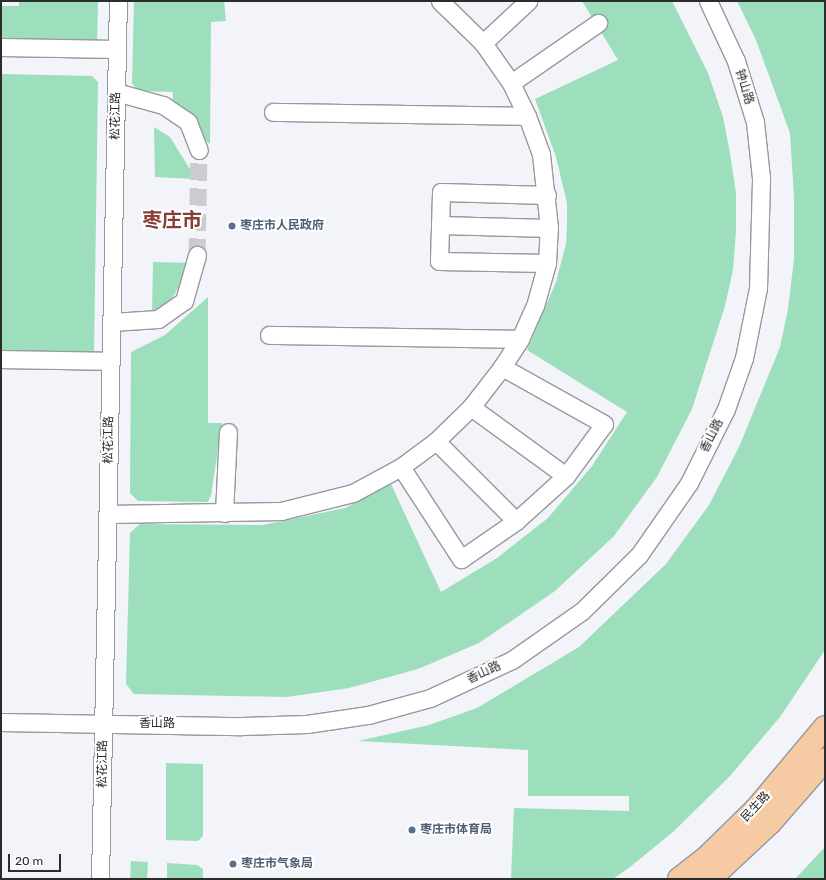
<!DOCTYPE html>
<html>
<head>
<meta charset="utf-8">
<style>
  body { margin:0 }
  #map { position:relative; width:826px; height:880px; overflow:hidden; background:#f2f4f9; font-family:Rubik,"Noto Sans SC",sans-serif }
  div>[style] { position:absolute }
  .green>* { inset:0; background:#9ddebd; transform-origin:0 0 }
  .minor-tunnel>* { height:17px; margin-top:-8.5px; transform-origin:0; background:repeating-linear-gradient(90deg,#caccd0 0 17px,transparent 0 25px) }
  .roads { filter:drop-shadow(1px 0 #97999d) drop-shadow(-1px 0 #97999d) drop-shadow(0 1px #97999d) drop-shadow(0 -1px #97999d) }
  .minor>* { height:17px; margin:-8.5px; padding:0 8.5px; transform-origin:8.5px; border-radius:8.5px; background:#fff }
  .major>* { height:22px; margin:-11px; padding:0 11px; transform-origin:11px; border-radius:11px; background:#f6caa2 }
  .dots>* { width:11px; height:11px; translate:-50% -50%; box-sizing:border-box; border:2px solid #fff; border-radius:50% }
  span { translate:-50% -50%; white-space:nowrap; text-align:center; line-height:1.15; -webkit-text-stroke:4px #fff; paint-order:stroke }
  .street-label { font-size:12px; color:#2b2c2e }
  .service-label { font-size:12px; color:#4e5e75; font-weight:700 }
  .left { translate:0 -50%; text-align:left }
  .town-label { font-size:20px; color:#863e38; font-weight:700 }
  .frame { position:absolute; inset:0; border:2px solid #2b2c2e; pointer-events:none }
  .scale { position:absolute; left:8px; top:854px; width:53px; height:18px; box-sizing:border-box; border:2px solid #2b2c2e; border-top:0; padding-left:5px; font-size:12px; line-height:14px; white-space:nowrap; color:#2b2c2e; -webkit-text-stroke:3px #fff; paint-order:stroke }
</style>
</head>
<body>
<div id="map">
  <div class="green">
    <div style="clip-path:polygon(19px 1px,98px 1px,97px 46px,1px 45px,1px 6px,19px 6px)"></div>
    <div style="clip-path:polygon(134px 1px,224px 1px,226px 21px,211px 22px,210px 144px,172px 112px,173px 92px,138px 91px,132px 83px)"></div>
    <div style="clip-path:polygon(582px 1px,672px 1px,708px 73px,723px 117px,730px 153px,736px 193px,736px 230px,733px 270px,725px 306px,692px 409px,657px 477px,614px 536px,555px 591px,479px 643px,418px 669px,349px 688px,287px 697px,134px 694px,126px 684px,130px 533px,140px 524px,263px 525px,345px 508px,391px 484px,441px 592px,497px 558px,548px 518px,592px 466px,627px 412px,527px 350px,556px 282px,566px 244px,567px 224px,567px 203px,556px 157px,535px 99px,618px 60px)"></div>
    <div style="clip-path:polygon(737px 1px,825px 1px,825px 650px,780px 717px,730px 776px,674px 831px,630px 867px,613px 879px,511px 879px,514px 808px,629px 811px,629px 796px,528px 796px,528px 750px,358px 741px,429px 725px,477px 708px,579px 647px,666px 564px,709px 505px,739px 447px,780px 347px,788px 309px,794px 259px,794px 198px,790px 133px,756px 40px)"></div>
    <div style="clip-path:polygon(1px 74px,92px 76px,98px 82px,94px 353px,1px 358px)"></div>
    <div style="clip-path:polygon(154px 127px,170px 137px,196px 179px,155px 177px)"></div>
    <div style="clip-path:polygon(153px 262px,194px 263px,169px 303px,152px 315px)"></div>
    <div style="clip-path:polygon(208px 297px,208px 423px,222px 423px,211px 495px,208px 502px,138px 501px,130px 493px,131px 352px,165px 335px)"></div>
    <div style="clip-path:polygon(166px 763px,203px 764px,203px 836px,198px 841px,166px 840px)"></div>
    <div style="clip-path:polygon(825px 847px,825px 879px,795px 879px)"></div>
    <div style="left:131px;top:861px;width:17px;height:18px;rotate:3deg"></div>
    <div style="clip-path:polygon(167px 863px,197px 865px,203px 869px,203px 879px,167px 879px)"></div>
  </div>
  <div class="minor-tunnel">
    <div style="left:197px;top:255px;width:105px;rotate:-88.9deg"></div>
  </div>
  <div class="roads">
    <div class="minor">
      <div style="left:483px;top:43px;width:62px;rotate:-43deg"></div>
      <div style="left:1px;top:47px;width:116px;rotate:1deg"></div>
      <div style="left:511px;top:83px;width:106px;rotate:-34.6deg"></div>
      <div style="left:116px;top:92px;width:49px;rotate:15.5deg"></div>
      <div style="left:163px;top:105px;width:30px;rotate:34deg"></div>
      <div style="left:188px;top:122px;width:30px;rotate:69deg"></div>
      <div style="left:273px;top:112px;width:254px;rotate:0.9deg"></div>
      <div style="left:440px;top:225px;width:109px;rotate:1.6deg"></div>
      <div style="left:547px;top:263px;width:108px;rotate:-178.9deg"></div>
      <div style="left:439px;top:261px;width:69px;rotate:-88.3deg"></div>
      <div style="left:441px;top:192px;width:106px;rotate:1.6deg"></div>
      <div style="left:112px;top:322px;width:46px;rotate:-3.7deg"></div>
      <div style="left:158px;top:319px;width:32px;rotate:-35deg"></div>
      <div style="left:184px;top:301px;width:48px;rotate:-74.2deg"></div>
      <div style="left:269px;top:335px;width:251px;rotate:0.9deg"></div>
      <div style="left:1px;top:359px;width:110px;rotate:1deg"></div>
      <div style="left:471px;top:407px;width:117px;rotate:36deg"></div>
      <div style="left:436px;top:441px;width:113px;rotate:45deg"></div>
      <div style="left:401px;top:467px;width:110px;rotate:56.9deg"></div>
      <div style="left:461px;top:559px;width:67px;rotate:-34.6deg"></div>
      <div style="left:516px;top:521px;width:67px;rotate:-42deg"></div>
      <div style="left:566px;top:476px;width:64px;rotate:-53.8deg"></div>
      <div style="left:604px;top:424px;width:117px;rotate:-150.8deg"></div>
      <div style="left:224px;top:513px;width:81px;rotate:-87.2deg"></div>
      <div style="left:108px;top:514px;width:173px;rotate:-1deg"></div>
      <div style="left:281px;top:511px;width:74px;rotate:-14deg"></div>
      <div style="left:353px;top:493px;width:55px;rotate:-28.4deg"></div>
      <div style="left:401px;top:467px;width:44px;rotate:-36.6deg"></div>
      <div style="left:436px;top:441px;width:49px;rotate:-44.2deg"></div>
      <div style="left:471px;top:407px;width:51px;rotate:-52.2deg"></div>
      <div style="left:502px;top:367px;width:33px;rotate:-57deg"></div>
      <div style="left:520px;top:339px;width:36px;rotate:-66deg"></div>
      <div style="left:535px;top:306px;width:45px;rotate:-74.4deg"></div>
      <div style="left:547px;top:263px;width:35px;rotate:-87deg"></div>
      <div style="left:549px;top:228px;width:74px;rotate:-96.2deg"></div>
      <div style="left:541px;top:154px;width:40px;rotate:-110.2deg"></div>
      <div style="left:527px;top:116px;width:37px;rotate:-116deg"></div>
      <div style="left:511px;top:83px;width:49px;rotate:-125deg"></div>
      <div style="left:483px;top:43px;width:60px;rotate:-135.7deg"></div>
      <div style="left:1px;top:722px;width:241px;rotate:1deg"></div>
      <div style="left:242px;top:726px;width:65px;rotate:-1.8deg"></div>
      <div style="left:307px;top:724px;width:62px;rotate:-8.4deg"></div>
      <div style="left:368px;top:715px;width:64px;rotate:-15.3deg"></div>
      <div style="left:430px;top:698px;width:90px;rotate:-24.9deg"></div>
      <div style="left:512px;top:660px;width:85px;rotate:-35deg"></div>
      <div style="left:582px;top:611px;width:80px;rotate:-44.5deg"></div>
      <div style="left:639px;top:555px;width:88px;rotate:-55.2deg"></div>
      <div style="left:689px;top:483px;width:83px;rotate:-63.4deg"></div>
      <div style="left:726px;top:409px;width:54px;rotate:-70.6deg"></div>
      <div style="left:744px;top:358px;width:71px;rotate:-78.7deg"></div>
      <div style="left:758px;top:288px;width:110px;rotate:-88.4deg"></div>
      <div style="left:761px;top:178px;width:56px;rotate:-96.1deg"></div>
      <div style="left:755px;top:122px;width:64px;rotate:-107.3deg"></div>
      <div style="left:736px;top:61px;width:66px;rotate:-115deg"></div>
      <div style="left:100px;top:879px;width:878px;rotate:-88.83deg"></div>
    </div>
    <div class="major">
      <div style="left:679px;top:879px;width:37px;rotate:-38deg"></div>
      <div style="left:708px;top:856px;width:67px;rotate:-44.4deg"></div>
      <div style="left:756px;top:809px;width:107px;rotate:-49.9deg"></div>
      <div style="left:710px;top:879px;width:82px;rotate:-43deg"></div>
      <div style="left:770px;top:823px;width:84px;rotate:-48.9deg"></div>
    </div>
  </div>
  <div class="dots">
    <div style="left:232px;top:226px;background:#5c6f8a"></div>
    <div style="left:412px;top:830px;background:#5c6f8a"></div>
    <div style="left:233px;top:864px;background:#5c6f8a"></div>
  </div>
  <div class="street-label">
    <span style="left:744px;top:87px;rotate:73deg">钟山路</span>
    <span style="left:116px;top:116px;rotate:-89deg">松花江路</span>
    <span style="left:712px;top:436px;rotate:-63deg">香山路</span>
    <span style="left:109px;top:440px;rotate:-89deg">松花江路</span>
    <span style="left:484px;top:673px;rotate:-25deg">香山路</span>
    <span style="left:157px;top:724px">香山路</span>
    <span style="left:103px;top:764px;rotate:-89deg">松花江路</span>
    <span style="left:756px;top:807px;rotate:-47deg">民生路</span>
  </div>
  <div class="service-label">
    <span class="left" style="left:240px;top:226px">枣庄市人民政府</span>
    <span class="left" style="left:420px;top:830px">枣庄市体育局</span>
    <span class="left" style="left:241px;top:864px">枣庄市气象局</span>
  </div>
  <div class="town-label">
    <span style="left:172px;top:220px">枣庄市</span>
  </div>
  <div class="frame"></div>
  <div class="scale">20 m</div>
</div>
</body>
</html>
